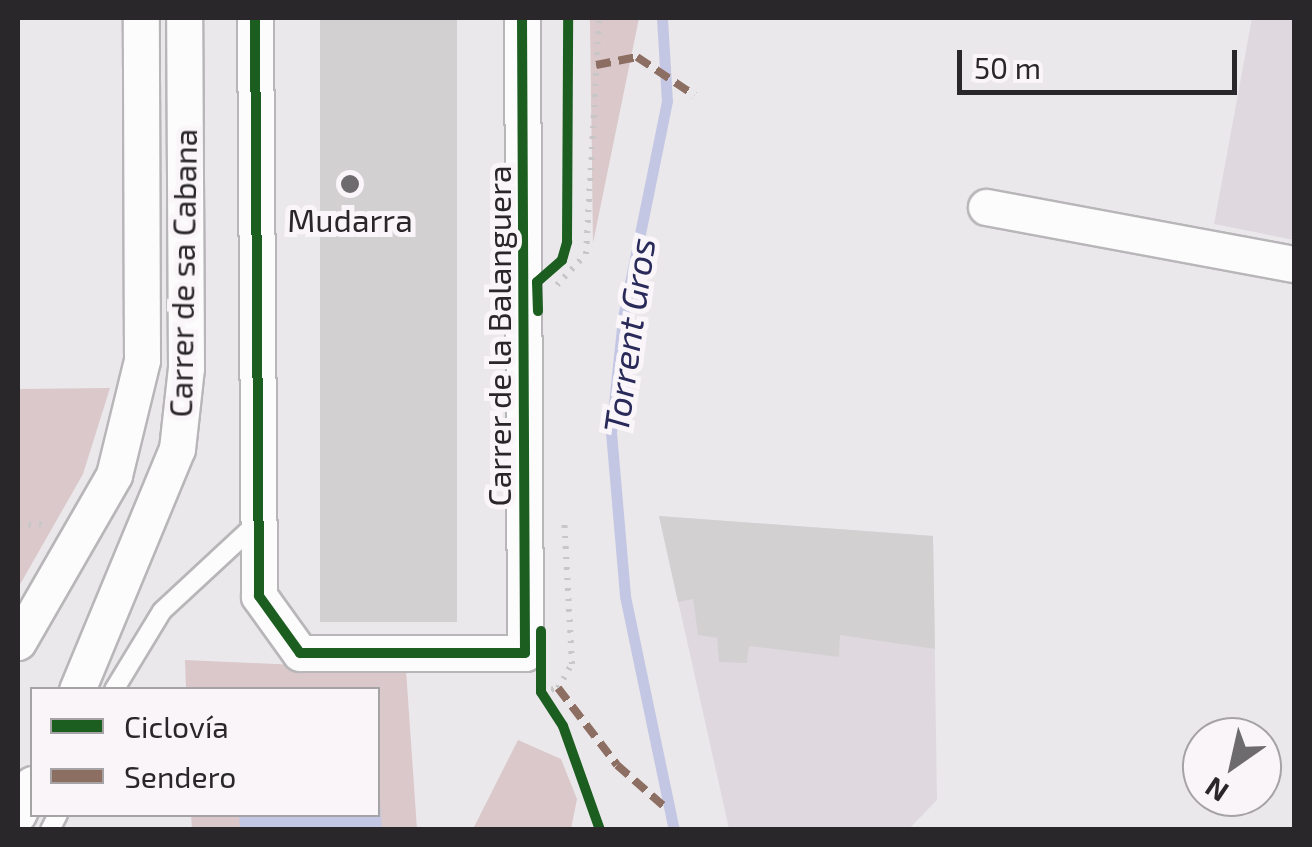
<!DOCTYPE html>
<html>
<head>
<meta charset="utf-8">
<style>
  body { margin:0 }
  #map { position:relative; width:1312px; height:847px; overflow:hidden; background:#ebe8eb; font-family:"Exo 2",sans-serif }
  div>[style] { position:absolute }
  .built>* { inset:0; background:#dfd9df }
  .green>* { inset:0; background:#dac8ca }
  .water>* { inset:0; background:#c4c7e3 }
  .stream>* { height:11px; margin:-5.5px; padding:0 5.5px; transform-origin:5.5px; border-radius:5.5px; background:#c4c7e3 }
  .building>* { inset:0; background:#d3d0d2; transform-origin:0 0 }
  .path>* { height:6px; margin-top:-3px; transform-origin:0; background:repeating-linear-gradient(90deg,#c8c7c8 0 2.5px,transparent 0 10.5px) }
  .roads { filter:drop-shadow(2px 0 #b8b6b8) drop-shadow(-2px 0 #b8b6b8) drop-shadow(0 2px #b8b6b8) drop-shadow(0 -2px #b8b6b8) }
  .service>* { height:18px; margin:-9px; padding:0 9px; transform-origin:9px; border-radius:9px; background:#fcfcfc }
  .minor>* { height:35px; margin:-17.5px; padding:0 17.5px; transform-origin:17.5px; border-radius:17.5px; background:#fcfcfc }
  .quiet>* { height:8px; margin-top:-4px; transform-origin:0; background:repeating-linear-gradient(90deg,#8d6e63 0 15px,transparent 0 23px) }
  .cycleway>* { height:10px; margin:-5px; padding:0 5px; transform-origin:5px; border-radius:5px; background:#1b5e20 }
  .dots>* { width:28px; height:28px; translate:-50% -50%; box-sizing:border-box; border:5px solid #faf5f9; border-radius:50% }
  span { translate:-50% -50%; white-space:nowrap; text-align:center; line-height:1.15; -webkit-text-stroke:10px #faf5f9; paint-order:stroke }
  .poi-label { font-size:32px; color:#292729 }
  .street-label { font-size:32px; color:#292729 }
  .water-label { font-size:35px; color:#29295a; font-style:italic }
  .frame { position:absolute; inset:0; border:20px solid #292729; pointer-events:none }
  .legend { position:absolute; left:30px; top:687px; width:350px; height:130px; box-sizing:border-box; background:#faf5f9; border:2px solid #a6a3a6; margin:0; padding:12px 18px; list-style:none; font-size:30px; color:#292729 }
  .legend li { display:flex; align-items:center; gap:20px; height:50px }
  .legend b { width:50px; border:2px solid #a6a3a6 }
  .north { position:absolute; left:1182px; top:717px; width:100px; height:100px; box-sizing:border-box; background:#faf5f9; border:2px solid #a6a3a6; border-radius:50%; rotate:214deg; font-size:28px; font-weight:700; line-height:40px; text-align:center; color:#292729 }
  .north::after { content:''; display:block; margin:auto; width:35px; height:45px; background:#6d6b6d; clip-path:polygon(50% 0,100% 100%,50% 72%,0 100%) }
  .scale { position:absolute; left:957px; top:50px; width:280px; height:45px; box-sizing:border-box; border:5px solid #292729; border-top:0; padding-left:12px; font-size:30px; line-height:35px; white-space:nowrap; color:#292729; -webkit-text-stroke:8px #faf5f9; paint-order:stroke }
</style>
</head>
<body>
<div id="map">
  <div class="built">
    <div style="clip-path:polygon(1252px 18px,1294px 18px,1294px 240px,1214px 224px)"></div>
    <div style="clip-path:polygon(659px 516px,933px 536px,937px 800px,909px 829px,729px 829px)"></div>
  </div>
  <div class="green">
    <div style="clip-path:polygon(590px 18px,639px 18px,593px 243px)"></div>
    <div style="clip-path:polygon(110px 388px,83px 474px,18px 588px,18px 389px)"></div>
    <div style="clip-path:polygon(185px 660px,406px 670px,417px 829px,192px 829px,191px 815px,378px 814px,378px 690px,186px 689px)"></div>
    <div style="clip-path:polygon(518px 740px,561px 759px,577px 799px,571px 829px,473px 829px)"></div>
  </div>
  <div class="water">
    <div style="clip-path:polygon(378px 775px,382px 829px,240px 829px,239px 815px,378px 814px)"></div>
  </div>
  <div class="stream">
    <div style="left:662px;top:18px;width:83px;rotate:86.6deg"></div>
    <div style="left:667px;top:101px;width:221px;rotate:101.5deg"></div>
    <div style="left:623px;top:318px;width:115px;rotate:96deg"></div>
    <div style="left:611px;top:432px;width:165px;rotate:85.1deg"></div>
    <div style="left:625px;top:596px;width:239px;rotate:78.2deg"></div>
  </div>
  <div class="building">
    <div style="left:320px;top:18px;width:137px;height:604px"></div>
    <div style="clip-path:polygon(659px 516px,933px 536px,935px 649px,840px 635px,839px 657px,749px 646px,747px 663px,719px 662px,717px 638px,698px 635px,693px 599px,678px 602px)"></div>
  </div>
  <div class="path">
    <div style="left:557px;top:285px;width:42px;rotate:-46.9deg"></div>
    <div style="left:586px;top:254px;width:236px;rotate:-86.8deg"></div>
    <div style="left:18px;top:524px;width:28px;rotate:2deg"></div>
    <div style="left:541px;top:692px;width:17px;rotate:-13deg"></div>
    <div style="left:558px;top:688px;width:28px;rotate:-60deg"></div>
    <div style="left:572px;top:664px;width:146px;rotate:-93.1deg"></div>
  </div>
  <div class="roads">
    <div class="service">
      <div style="left:114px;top:690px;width:92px;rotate:-58.7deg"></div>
      <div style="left:162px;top:611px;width:127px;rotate:-42.8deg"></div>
      <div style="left:50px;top:830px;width:18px;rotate:-63deg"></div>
    </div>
    <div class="minor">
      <div style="left:255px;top:18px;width:578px;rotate:89.6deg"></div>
      <div style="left:259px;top:596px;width:70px;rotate:54.3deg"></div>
      <div style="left:300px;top:653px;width:225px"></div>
      <div style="left:525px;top:653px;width:635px;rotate:-90.27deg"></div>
      <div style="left:986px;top:207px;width:313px;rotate:10.5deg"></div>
      <div style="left:18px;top:642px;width:193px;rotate:-60.1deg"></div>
      <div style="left:114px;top:475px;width:118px;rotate:-76.3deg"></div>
      <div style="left:142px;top:360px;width:342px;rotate:-90.2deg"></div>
      <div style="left:77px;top:690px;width:261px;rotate:-67.5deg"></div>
      <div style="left:177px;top:449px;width:81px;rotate:-83.7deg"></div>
      <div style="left:186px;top:368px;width:350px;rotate:-90.3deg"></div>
      <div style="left:18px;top:814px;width:33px;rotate:-65deg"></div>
    </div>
  </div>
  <div class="quiet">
    <div style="left:596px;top:65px;width:42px;rotate:-11deg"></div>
    <div style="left:637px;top:57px;width:69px;rotate:33.7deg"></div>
    <div style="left:558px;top:688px;width:97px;rotate:52.5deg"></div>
    <div style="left:617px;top:765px;width:67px;rotate:41.3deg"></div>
  </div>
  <div class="cycleway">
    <div style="left:255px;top:18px;width:578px;rotate:89.6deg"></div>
    <div style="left:259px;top:596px;width:70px;rotate:54.3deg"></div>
    <div style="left:300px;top:653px;width:225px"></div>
    <div style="left:525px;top:653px;width:635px;rotate:-90.27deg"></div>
    <div style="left:538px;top:311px;width:29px;rotate:-92deg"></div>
    <div style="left:537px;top:282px;width:33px;rotate:-41deg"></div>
    <div style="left:562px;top:260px;width:19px;rotate:-74deg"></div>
    <div style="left:567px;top:242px;width:224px;rotate:-89.7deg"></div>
    <div style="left:541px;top:631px;width:61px;rotate:90deg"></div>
    <div style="left:541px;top:692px;width:40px;rotate:57.1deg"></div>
    <div style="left:563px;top:726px;width:110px;rotate:70.4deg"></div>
  </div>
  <div class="dots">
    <div style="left:350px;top:184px;background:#6d6b6d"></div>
  </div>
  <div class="poi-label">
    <span style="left:350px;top:219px">Mudarra</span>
  </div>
  <div class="street-label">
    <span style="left:182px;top:273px;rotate:-89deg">Carrer de sa Cabana</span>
    <span style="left:498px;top:336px;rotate:-90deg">Carrer de la Balanguera</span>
  </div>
  <div class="water-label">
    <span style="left:628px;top:335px;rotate:-82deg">Torrent Gros</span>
  </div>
  <div class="frame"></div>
  <ul class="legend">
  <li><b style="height:12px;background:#1b5e20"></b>Ciclovía</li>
  <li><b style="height:12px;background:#8d6e63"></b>Sendero</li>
  </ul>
  <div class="north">N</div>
  <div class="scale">50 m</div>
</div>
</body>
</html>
